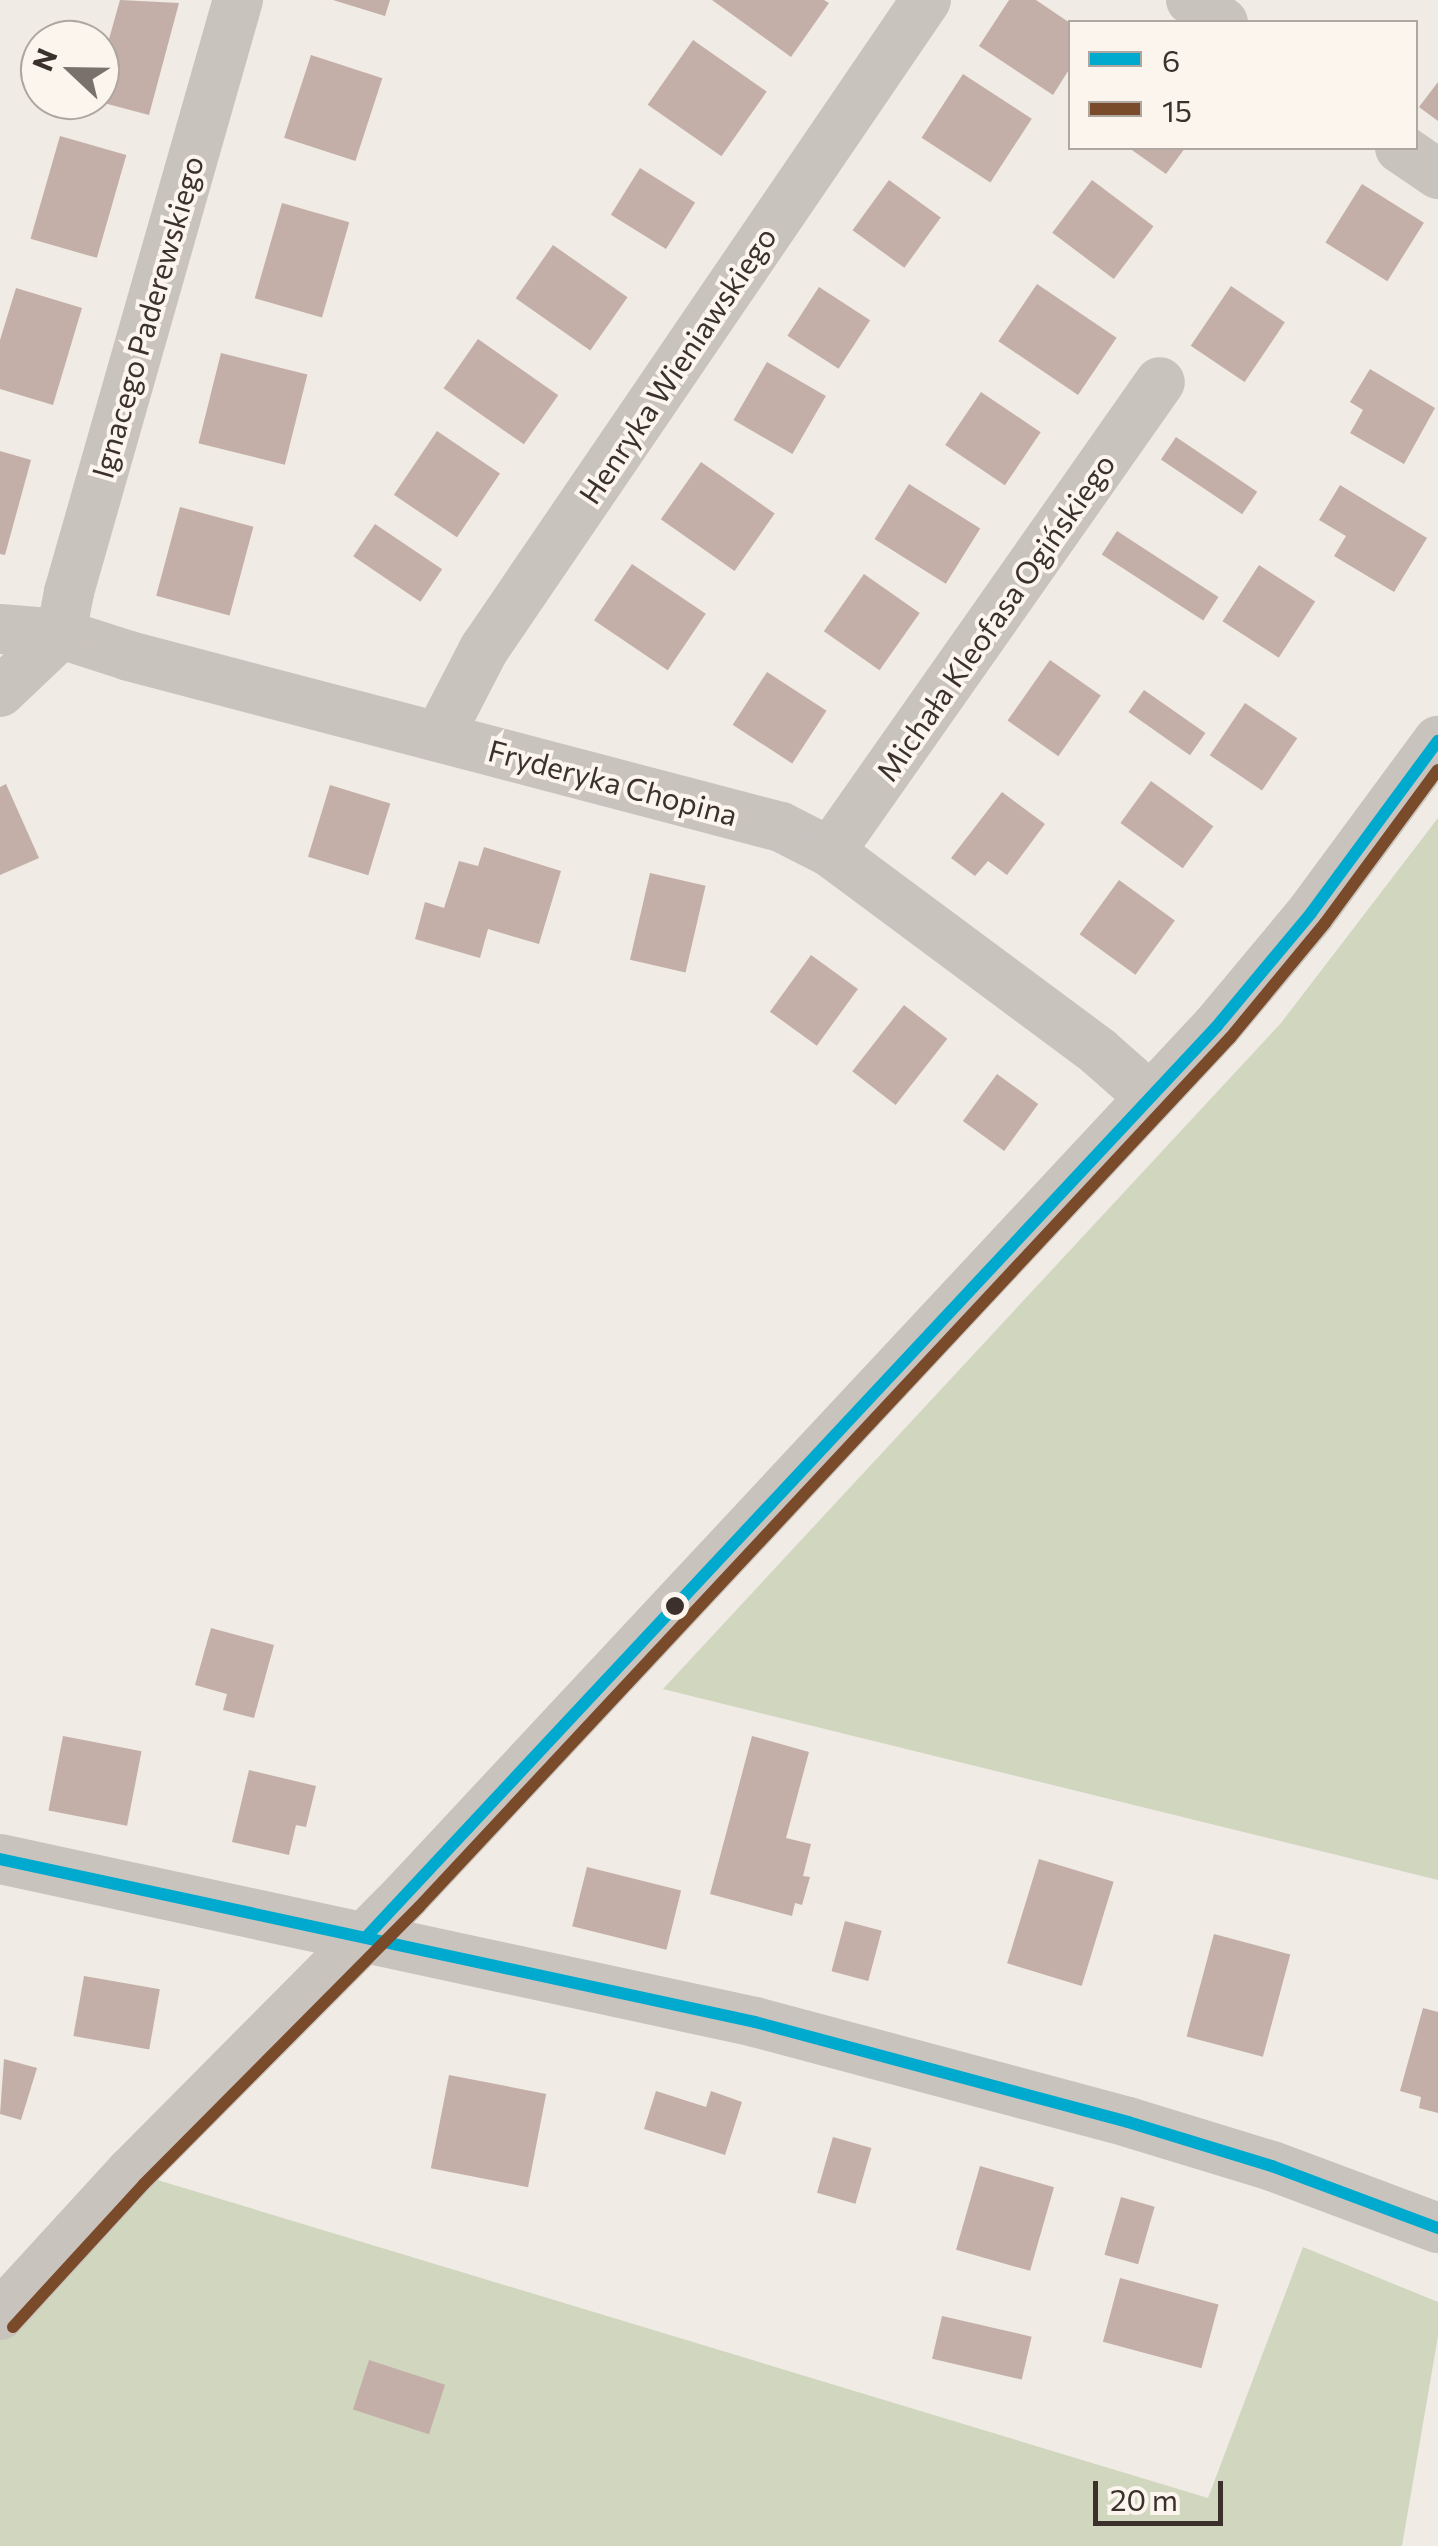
<!DOCTYPE html>
<html>
<head>
<meta charset="utf-8">
<style>
  body { margin:0 }
  #map { position:relative; width:1438px; height:2546px; overflow:hidden; background:#f0ebe5; font-family:Commissioner,sans-serif }
  div>[style] { position:absolute }
  .green>* { inset:0; background:#d1d6bf }
  .building>* { inset:0; background:#c3afa7; transform-origin:0 0 }
  .minor>* { height:50px; margin:-25px; padding:0 25px; transform-origin:25px; border-radius:25px; background:#c9c3be }
  .bus-1>* { height:12px; margin:-6px; padding:0 6px; transform-origin:6px; border-radius:6px; background:#00a9ce }
  .bus-2>* { height:12px; margin:-6px; padding:0 6px; transform-origin:6px; border-radius:6px; background:#7a4b2a }
  .dots>* { width:28px; height:28px; translate:-50% -50%; box-sizing:border-box; border:5px solid #fbf5ee; border-radius:50% }
  span { translate:-50% -50%; white-space:nowrap; text-align:center; line-height:1.15; -webkit-text-stroke:8px #fbf5ee; paint-order:stroke }
  .street-label { font-size:30px; color:#3b302b }
  .legend { position:absolute; left:1068px; top:20px; width:350px; height:130px; box-sizing:border-box; background:#fbf5ee; border:2px solid #aea6a0; margin:0; padding:12px 18px; list-style:none; font-size:30px; color:#3b302b }
  .legend li { display:flex; align-items:center; gap:20px; height:50px }
  .legend b { width:50px; border:2px solid #aea6a0 }
  .north { position:absolute; left:20px; top:20px; width:100px; height:100px; box-sizing:border-box; background:#fbf5ee; border:2px solid #aea6a0; border-radius:50%; rotate:292deg; font-size:28px; font-weight:700; line-height:40px; text-align:center; color:#3b302b }
  .north::after { content:''; display:block; margin:auto; width:35px; height:45px; background:#7a716c; clip-path:polygon(50% 0,100% 100%,50% 72%,0 100%) }
  .scale { position:absolute; left:1093px; top:2481px; width:130px; height:45px; box-sizing:border-box; border:5px solid #3b302b; border-top:0; padding-left:12px; font-size:30px; line-height:35px; white-space:nowrap; color:#3b302b; -webkit-text-stroke:8px #fbf5ee; paint-order:stroke }
</style>
</head>
<body>
<div id="map">
  <div class="green">
    <div style="clip-path:polygon(1438px 818px,1438px 1880px,663px 1689px,1281px 1023px)"></div>
    <div style="clip-path:polygon(131px 2172px,1208px 2498px,1303px 2247px,1438px 2302px,1438px 2336px,1402px 2546px,0 2546px,0 2314px)"></div>
  </div>
  <div class="building">
    <div style="clip-path:polygon(120px 0,179px 3px,149px 115px,100px 102px,100px 71px)"></div>
    <div style="clip-path:polygon(333px 0,390px 0,385px 16px)"></div>
    <div style="clip-path:polygon(712px 0,824px 0,829px 3px,791px 57px)"></div>
    <div style="clip-path:polygon(1009px 0,1036px 0,1070px 23px,1070px 68px,1053px 95px,979px 46px)"></div>
    <div style="left:693px;top:40px;width:90px;height:79px;rotate:35deg"></div>
    <div style="left:311px;top:55px;width:75px;height:87px;rotate:18deg"></div>
    <div style="left:963px;top:74px;width:82px;height:76px;rotate:33deg"></div>
    <div style="clip-path:polygon(1438px 82px,1438px 121px,1419px 107px)"></div>
    <div style="left:60px;top:136px;width:69px;height:107px;rotate:16deg"></div>
    <div style="clip-path:polygon(1129px 148px,1185px 148px,1166px 174px)"></div>
    <div style="left:640px;top:168px;width:65px;height:55px;rotate:32deg"></div>
    <div style="left:889px;top:180px;width:64px;height:62px;rotate:36deg"></div>
    <div style="left:1092px;top:180px;width:77px;height:66px;rotate:37deg"></div>
    <div style="left:1362px;top:184px;width:73px;height:69px;rotate:32deg"></div>
    <div style="left:282px;top:203px;width:70px;height:99px;rotate:16deg"></div>
    <div style="left:553px;top:245px;width:91px;height:65px;rotate:35deg"></div>
    <div style="left:1037px;top:284px;width:96px;height:69px;rotate:34deg"></div>
    <div style="left:1231px;top:286px;width:65px;height:72px;rotate:34deg"></div>
    <div style="left:819px;top:287px;width:61px;height:58px;rotate:33deg"></div>
    <div style="clip-path:polygon(16px 288px,82px 308px,53px 405px,0 389px,0 340px)"></div>
    <div style="left:478px;top:339px;width:98px;height:60px;rotate:35deg"></div>
    <div style="left:221px;top:353px;width:89px;height:93px;rotate:14deg"></div>
    <div style="left:767px;top:362px;width:68px;height:67px;rotate:30deg"></div>
    <div style="clip-path:polygon(1370px 369px,1435px 408px,1404px 464px,1350px 433px,1363px 410px,1350px 402px)"></div>
    <div style="left:981px;top:392px;width:72px;height:64px;rotate:34deg"></div>
    <div style="left:437px;top:431px;width:76px;height:77px;rotate:34deg"></div>
    <div style="left:1176px;top:437px;width:98px;height:27px;rotate:34deg"></div>
    <div style="clip-path:polygon(0 451px,31px 460px,5px 555px,0 554px)"></div>
    <div style="left:701px;top:462px;width:90px;height:70px;rotate:35deg"></div>
    <div style="left:909px;top:484px;width:84px;height:65px;rotate:32deg"></div>
    <div style="clip-path:polygon(1340px 485px,1427px 538px,1394px 592px,1334px 556px,1346px 536px,1319px 520px)"></div>
    <div style="left:180px;top:507px;width:76px;height:92px;rotate:15deg"></div>
    <div style="left:375px;top:524px;width:81px;height:39px;rotate:34deg"></div>
    <div style="left:1117px;top:531px;width:121px;height:28px;rotate:33deg"></div>
    <div style="left:632px;top:564px;width:89px;height:68px;rotate:34deg"></div>
    <div style="left:1259px;top:565px;width:67px;height:67px;rotate:33deg"></div>
    <div style="left:864px;top:574px;width:68px;height:70px;rotate:35deg"></div>
    <div style="left:1050px;top:660px;width:62px;height:74px;rotate:35deg"></div>
    <div style="left:767px;top:672px;width:71px;height:63px;rotate:33deg"></div>
    <div style="left:1144px;top:690px;width:75px;height:27px;rotate:35deg"></div>
    <div style="left:1245px;top:703px;width:63px;height:63px;rotate:34deg"></div>
    <div style="left:1151px;top:781px;width:77px;height:52px;rotate:36deg"></div>
    <div style="clip-path:polygon(6px 784px,39px 858px,0 875px,0 787px)"></div>
    <div style="left:330px;top:785px;width:63px;height:75px;rotate:17deg"></div>
    <div style="clip-path:polygon(1002px 792px,1045px 824px,1007px 875px,988px 861px,975px 876px,951px 858px)"></div>
    <div style="clip-path:polygon(484px 847px,561px 871px,539px 944px,488px 929px,480px 958px,415px 939px,425px 902px,444px 908px,459px 861px,478px 866px)"></div>
    <div style="left:650px;top:873px;width:57px;height:89px;rotate:13deg"></div>
    <div style="left:1119px;top:880px;width:69px;height:67px;rotate:36deg"></div>
    <div style="left:811px;top:955px;width:58px;height:70px;rotate:36deg"></div>
    <div style="left:904px;top:1005px;width:55px;height:84px;rotate:38deg"></div>
    <div style="left:997px;top:1074px;width:51px;height:58px;rotate:36deg"></div>
    <div style="clip-path:polygon(211px 1628px,274px 1645px,254px 1718px,223px 1710px,227px 1694px,195px 1685px)"></div>
    <div style="left:63px;top:1736px;width:80px;height:76px;rotate:11deg"></div>
    <div style="clip-path:polygon(752px 1736px,809px 1752px,786px 1838px,811px 1844px,803px 1876px,810px 1877px,802px 1905px,795px 1903px,792px 1916px,710px 1894px)"></div>
    <div style="clip-path:polygon(249px 1770px,316px 1786px,306px 1827px,296px 1825px,289px 1855px,232px 1842px)"></div>
    <div style="left:1039px;top:1859px;width:78px;height:109px;rotate:17deg"></div>
    <div style="left:587px;top:1867px;width:97px;height:61px;rotate:14deg"></div>
    <div style="left:845px;top:1921px;width:38px;height:52px;rotate:15deg"></div>
    <div style="left:1214px;top:1934px;width:79px;height:106px;rotate:15deg"></div>
    <div style="left:84px;top:1976px;width:77px;height:61px;rotate:10deg"></div>
    <div style="clip-path:polygon(1423px 2008px,1438px 2012px,1438px 2113px,1419px 2108px,1421px 2097px,1400px 2091px)"></div>
    <div style="clip-path:polygon(4px 2059px,37px 2068px,21px 2120px,0 2114px)"></div>
    <div style="left:449px;top:2075px;width:99px;height:95px;rotate:11deg"></div>
    <div style="clip-path:polygon(656px 2091px,706px 2107px,711px 2091px,742px 2102px,725px 2155px,644px 2129px)"></div>
    <div style="left:833px;top:2137px;width:40px;height:58px;rotate:16deg"></div>
    <div style="left:980px;top:2166px;width:77px;height:87px;rotate:16deg"></div>
    <div style="left:1121px;top:2197px;width:35px;height:60px;rotate:16deg"></div>
    <div style="left:1120px;top:2278px;width:102px;height:66px;rotate:15deg"></div>
    <div style="left:942px;top:2316px;width:92px;height:44px;rotate:13deg"></div>
    <div style="left:369px;top:2360px;width:80px;height:52px;rotate:18deg"></div>
  </div>
  <div class="minor">
    <div style="left:1191px;top:0;width:39px;rotate:35deg"></div>
    <div style="left:1400px;top:148px;width:46px;rotate:34.4deg"></div>
    <div style="left:0;top:629px;width:61px;rotate:4.7deg"></div>
    <div style="left:61px;top:634px;width:71px;rotate:17.9deg"></div>
    <div style="left:129px;top:656px;width:674px;rotate:14.7deg"></div>
    <div style="left:781px;top:827px;width:55px;rotate:27deg"></div>
    <div style="left:830px;top:852px;width:335px;rotate:36.6deg"></div>
    <div style="left:1099px;top:1052px;width:68px;rotate:41.4deg"></div>
    <div style="left:0;top:692px;width:84px;rotate:-43.6deg"></div>
    <div style="left:61px;top:634px;width:43px;rotate:-79.2deg"></div>
    <div style="left:69px;top:592px;width:616px;rotate:-74.07deg"></div>
    <div style="left:439px;top:736px;width:98px;rotate:-62.7deg"></div>
    <div style="left:484px;top:649px;width:785px;rotate:-55.74deg"></div>
    <div style="left:830px;top:852px;width:574px;rotate:-54.93deg"></div>
    <div style="left:0;top:1859px;width:772px;rotate:12.18deg"></div>
    <div style="left:755px;top:2022px;width:386px;rotate:15deg"></div>
    <div style="left:1128px;top:2122px;width:151px;rotate:17deg"></div>
    <div style="left:1272px;top:2166px;width:177px;rotate:20.5deg"></div>
    <div style="left:0;top:2315px;width:194px;rotate:-47.5deg"></div>
    <div style="left:131px;top:2172px;width:390px;rotate:-45.2deg"></div>
    <div style="left:406px;top:1895px;width:1189px;rotate:-46.98deg"></div>
    <div style="left:1217px;top:1026px;width:147px;rotate:-50.2deg"></div>
    <div style="left:1311px;top:913px;width:214px;rotate:-53.6deg"></div>
  </div>
  <div class="bus-1">
    <div style="left:0;top:1859px;width:772px;rotate:12.18deg"></div>
    <div style="left:755px;top:2022px;width:386px;rotate:15deg"></div>
    <div style="left:1128px;top:2122px;width:151px;rotate:17deg"></div>
    <div style="left:1272px;top:2166px;width:177px;rotate:20.5deg"></div>
    <div style="left:368px;top:1935px;width:1244px;rotate:-46.95deg"></div>
    <div style="left:1217px;top:1026px;width:147px;rotate:-50.2deg"></div>
    <div style="left:1311px;top:913px;width:214px;rotate:-53.6deg"></div>
  </div>
  <div class="bus-2">
    <div style="left:13px;top:2327px;width:194px;rotate:-47.5deg"></div>
    <div style="left:144px;top:2184px;width:390px;rotate:-45.2deg"></div>
    <div style="left:419px;top:1907px;width:1189px;rotate:-46.98deg"></div>
    <div style="left:1230px;top:1038px;width:149px;rotate:-50.4deg"></div>
    <div style="left:1325px;top:923px;width:190px;rotate:-53.6deg"></div>
  </div>
  <div class="dots">
    <div style="left:675px;top:1606px;background:#3b302b"></div>
  </div>
  <div class="street-label">
    <span style="left:147px;top:317px;rotate:-74deg">Ignacego Paderewskiego</span>
    <span style="left:677px;top:365px;rotate:-56deg">Henryka Wieniawskiego</span>
    <span style="left:995px;top:617px;rotate:-55deg">Michała Kleofasa Ogińskiego</span>
    <span style="left:613px;top:782px;rotate:15deg">Fryderyka Chopina</span>
  </div>
  <ul class="legend">
  <li><b style="height:12px;background:#00a9ce"></b>6</li>
  <li><b style="height:12px;background:#7a4b2a"></b>15</li>
  </ul>
  <div class="north">N</div>
  <div class="scale">20 m</div>
</div>
</body>
</html>
